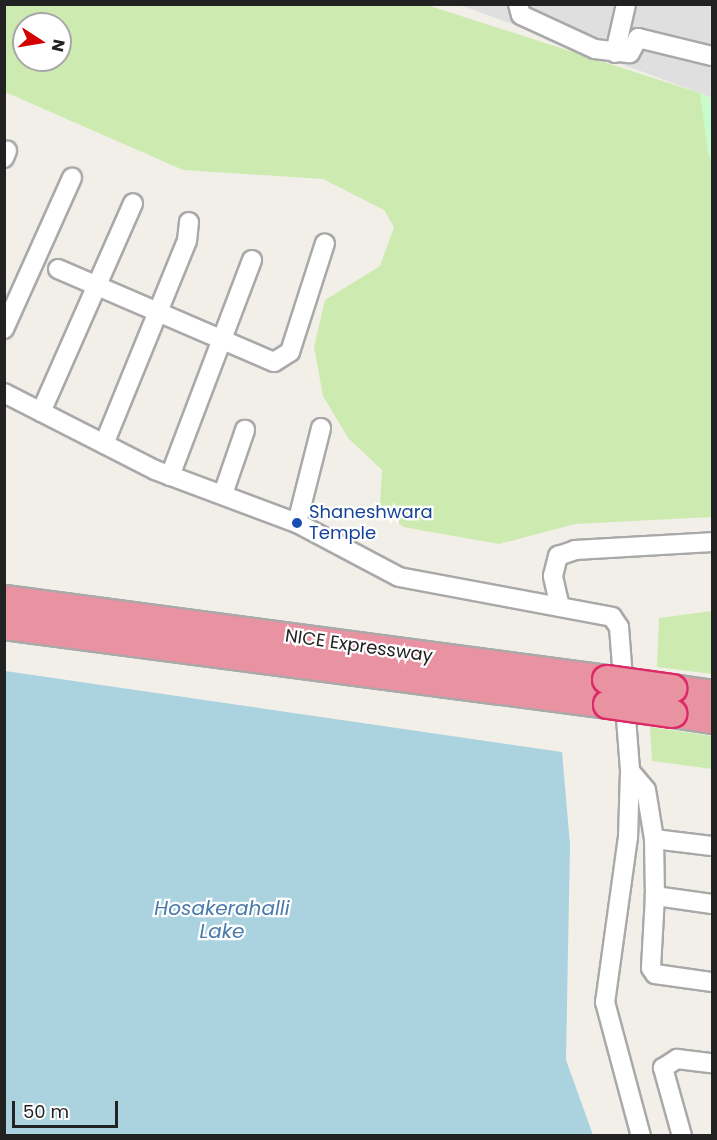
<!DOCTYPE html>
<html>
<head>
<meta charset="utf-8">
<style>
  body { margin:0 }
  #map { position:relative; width:717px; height:1140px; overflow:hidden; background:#f2efe9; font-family:Poppins,sans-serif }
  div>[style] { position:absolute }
  .residential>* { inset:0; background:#e0dfdf }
  .grass>* { inset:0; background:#cdebb0 }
  .park>* { inset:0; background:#c8facc }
  .water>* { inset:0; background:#aad3df }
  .roads { filter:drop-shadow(2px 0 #a9a9a9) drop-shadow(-2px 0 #a9a9a9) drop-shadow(0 2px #a9a9a9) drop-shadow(0 -2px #a9a9a9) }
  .minor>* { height:18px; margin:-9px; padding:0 9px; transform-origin:9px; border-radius:9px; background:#fff }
  .highway>* { height:27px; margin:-13.5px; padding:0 13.5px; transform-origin:13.5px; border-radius:13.5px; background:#e892a2 }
  .bridges { filter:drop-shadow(2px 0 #dc2a67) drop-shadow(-2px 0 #dc2a67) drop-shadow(0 2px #dc2a67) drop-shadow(0 -2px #dc2a67) }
  .highway-bridge>* { height:27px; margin:-13.5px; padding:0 13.5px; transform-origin:13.5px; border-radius:13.5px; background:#e892a2 }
  .dots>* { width:16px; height:16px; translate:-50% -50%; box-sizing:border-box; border:3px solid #fff; border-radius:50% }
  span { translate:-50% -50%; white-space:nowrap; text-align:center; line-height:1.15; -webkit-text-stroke:4.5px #fff; paint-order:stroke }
  .transit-label { font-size:18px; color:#164399 }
  .left { translate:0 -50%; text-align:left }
  .street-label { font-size:18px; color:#222 }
  .water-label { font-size:20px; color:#4a7aab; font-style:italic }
  .frame { position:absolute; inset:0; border:6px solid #222; pointer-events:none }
  .north { position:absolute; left:12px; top:12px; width:60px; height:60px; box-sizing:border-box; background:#fff; border:2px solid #a7a7a7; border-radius:50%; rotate:102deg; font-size:16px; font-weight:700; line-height:24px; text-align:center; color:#222 }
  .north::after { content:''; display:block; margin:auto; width:21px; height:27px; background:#d40000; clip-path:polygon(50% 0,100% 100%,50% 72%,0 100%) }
  .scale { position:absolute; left:12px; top:1101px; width:106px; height:27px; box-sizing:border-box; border:3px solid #222; border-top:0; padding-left:8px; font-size:18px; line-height:21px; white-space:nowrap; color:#222; -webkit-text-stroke:4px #fff; paint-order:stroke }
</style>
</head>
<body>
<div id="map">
  <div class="residential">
    <div style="clip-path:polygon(460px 5px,712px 5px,712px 98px,700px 93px)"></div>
  </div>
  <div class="grass">
    <div style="clip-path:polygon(evenodd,424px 4px,700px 93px,712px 162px,712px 517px,575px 524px,499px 544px,403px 527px,380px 504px,382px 470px,348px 438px,323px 396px,314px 347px,325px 300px,380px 266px,394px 227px,384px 210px,323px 179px,183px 170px,5px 92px,5px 5px,424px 4px,24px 24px,60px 24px,60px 60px,24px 60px,24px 24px)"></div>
    <div style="clip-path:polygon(712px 611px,712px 674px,657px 667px,659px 618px)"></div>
    <div style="clip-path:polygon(650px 727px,712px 736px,712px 769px,652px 761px)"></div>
  </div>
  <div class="park">
    <div style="clip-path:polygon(700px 93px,712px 98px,712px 162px,708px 153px)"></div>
  </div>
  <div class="water">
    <div style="clip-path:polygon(5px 671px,562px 752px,570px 844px,566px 1060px,593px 1135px,5px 1135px)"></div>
  </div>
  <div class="roads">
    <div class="minor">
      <div style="left:518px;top:4px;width:11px;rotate:75deg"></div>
      <div style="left:521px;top:15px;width:81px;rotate:24.7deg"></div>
      <div style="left:595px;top:49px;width:35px;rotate:7deg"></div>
      <div style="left:630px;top:53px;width:17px;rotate:-62deg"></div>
      <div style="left:638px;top:38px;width:76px;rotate:13.7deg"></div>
      <div style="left:615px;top:53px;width:50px;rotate:-77.3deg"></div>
      <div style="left:4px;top:158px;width:8px;rotate:-67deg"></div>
      <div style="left:58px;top:269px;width:235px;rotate:23.3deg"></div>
      <div style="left:274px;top:362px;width:19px;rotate:-32deg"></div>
      <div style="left:290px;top:352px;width:114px;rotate:-72.2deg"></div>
      <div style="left:4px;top:329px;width:166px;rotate:-65.8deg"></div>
      <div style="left:4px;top:393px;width:169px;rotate:27deg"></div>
      <div style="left:155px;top:470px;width:152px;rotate:20.5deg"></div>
      <div style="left:297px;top:523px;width:115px;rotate:27.9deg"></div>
      <div style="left:399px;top:577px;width:217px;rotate:10.6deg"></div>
      <div style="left:612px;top:617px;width:12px;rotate:55deg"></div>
      <div style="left:619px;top:627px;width:144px;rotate:85.6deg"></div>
      <div style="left:630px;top:771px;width:66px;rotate:91.7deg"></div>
      <div style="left:628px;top:837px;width:167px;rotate:97.9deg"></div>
      <div style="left:605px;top:1002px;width:139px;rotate:75deg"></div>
      <div style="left:41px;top:412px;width:228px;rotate:-66.2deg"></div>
      <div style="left:104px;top:444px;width:219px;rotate:-67.8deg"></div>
      <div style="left:187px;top:241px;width:19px;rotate:-84deg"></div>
      <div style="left:170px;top:476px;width:231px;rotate:-69.2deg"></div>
      <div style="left:223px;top:494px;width:68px;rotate:-71deg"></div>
      <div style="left:297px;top:523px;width:98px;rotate:-75.8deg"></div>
      <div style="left:560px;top:607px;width:32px;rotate:-103deg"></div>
      <div style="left:553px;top:576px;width:21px;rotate:-76deg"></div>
      <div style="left:558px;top:556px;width:18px;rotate:-19deg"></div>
      <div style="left:575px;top:550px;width:137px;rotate:-3.3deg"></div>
      <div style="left:630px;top:771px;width:25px;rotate:50deg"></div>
      <div style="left:646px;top:790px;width:50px;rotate:80.7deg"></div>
      <div style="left:654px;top:839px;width:57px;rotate:89deg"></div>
      <div style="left:654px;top:839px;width:58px;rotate:6.9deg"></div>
      <div style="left:712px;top:904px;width:58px;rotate:-172deg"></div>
      <div style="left:655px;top:896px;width:72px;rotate:93.2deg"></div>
      <div style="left:651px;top:968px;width:7px;rotate:56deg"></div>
      <div style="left:655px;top:974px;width:58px;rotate:8deg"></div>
      <div style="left:682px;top:1136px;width:71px;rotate:-105.6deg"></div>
      <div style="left:663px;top:1068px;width:17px;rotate:-33deg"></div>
      <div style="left:677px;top:1059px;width:35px;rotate:7deg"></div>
    </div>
    <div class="highway">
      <div style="left:4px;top:599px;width:607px;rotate:7.57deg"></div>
      <div style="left:4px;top:625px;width:608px;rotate:7.46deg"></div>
      <div style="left:672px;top:688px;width:40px;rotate:8.5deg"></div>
      <div style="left:672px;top:713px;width:40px;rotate:8.5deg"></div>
    </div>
  </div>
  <div class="bridges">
    <div class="highway-bridge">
      <div style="left:606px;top:679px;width:67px;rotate:7.8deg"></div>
      <div style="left:607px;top:704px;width:66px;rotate:7.9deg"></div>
    </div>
  </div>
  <div class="dots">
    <div style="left:297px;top:523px;background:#1a4fb4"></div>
  </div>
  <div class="transit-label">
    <span class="left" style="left:309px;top:523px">Shaneshwara<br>Temple</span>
  </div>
  <div class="street-label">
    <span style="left:359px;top:646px;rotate:8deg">NICE Expressway</span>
  </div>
  <div class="water-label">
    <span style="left:222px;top:920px">Hosakerahalli<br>Lake</span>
  </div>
  <div class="frame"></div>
  <div class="north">N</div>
  <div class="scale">50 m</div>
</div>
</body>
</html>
